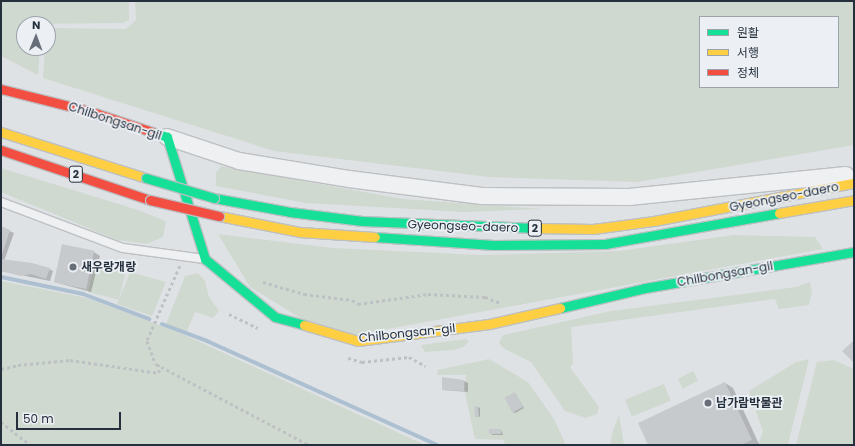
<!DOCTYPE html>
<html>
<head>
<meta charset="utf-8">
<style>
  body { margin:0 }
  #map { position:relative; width:855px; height:446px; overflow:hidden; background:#dfe2e5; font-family:Poppins,"Noto Sans KR",sans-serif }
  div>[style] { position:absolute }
  .green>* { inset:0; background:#d0d9d0; transform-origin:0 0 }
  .shadow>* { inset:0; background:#0003 }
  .stream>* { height:4px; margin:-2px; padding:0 2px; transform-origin:2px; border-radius:2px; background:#adc0d1 }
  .building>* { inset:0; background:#c7cacd; transform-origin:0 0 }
  .path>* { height:2.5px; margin-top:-1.25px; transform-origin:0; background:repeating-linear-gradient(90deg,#bec1c4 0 3px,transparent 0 6px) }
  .roads { filter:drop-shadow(1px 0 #bdc0c3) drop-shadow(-1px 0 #bdc0c3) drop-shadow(0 1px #bdc0c3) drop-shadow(0 -1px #bdc0c3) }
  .lane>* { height:8px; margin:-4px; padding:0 4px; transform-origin:4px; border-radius:4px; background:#eef0f1 }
  .street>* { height:16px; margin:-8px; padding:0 8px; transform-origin:8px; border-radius:8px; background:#eef0f1 }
  .fast>* { height:9px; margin:-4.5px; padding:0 4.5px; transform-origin:4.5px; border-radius:4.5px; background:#16e098 }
  .slow>* { height:9px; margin:-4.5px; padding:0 4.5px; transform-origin:4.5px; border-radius:4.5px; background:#ffcf43 }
  .jam>* { height:9px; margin:-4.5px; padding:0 4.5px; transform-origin:4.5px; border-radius:4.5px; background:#f24e42 }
  .bridges { filter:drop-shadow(1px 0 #bbbfc3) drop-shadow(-1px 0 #bbbfc3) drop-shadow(0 1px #bbbfc3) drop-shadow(0 -1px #bbbfc3) }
  .fast-bridge>* { height:9px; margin:-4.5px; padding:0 4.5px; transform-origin:4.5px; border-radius:4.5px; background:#16e098 }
  .jam-bridge>* { height:9px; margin:-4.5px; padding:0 4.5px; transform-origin:4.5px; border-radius:4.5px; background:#f24e42 }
  .dots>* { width:11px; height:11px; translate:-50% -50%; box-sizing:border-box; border:2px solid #ecf0f5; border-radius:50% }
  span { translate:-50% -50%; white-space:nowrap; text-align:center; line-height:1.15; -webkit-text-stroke:3.5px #ecf0f5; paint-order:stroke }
  .shield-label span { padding:1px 3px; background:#ecf0f5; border:1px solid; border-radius:3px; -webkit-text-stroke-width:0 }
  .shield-label { font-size:11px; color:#26303d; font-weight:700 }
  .street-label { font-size:12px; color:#26303d }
  .poi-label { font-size:12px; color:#26303d; font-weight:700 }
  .left { translate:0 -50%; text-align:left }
  .frame { position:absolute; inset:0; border:2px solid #26303d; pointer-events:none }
  .legend { position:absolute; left:699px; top:16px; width:140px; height:72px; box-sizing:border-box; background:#ecf0f5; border:1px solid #9da3ab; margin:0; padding:5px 7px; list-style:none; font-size:12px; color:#26303d }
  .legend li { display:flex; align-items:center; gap:8px; height:20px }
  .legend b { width:20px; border:1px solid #9da3ab }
  .north { position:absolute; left:16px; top:16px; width:40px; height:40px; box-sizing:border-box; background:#ecf0f5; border:1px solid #9da3ab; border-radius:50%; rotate:1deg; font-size:11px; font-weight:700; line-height:16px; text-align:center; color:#26303d }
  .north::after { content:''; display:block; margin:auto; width:14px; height:18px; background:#676e78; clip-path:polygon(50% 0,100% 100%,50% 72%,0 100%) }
  .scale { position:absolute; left:16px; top:412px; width:105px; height:18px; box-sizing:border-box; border:2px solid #26303d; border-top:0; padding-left:5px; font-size:12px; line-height:14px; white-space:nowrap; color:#26303d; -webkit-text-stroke:3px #ecf0f5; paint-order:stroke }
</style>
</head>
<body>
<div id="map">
  <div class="green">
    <div style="clip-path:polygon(1px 1px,129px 1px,129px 20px,123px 23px,24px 24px,24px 48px,40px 48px,38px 75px,1px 56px)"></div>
    <div style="clip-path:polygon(evenodd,135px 1px,854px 1px,854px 145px,638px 182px,489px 177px,274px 151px,43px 78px,45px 48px,48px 48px,48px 28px,126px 29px,136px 20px,135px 1px,700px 17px,838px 17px,838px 87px,700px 87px,700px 17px)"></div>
    <div style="clip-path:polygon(221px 166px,403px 199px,544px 209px,464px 212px,306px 203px,216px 186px,216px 173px)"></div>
    <div style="clip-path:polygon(1px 168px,135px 209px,166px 221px,163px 237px,147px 244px,117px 240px,1px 192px)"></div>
    <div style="clip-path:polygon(218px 234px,333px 248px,481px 255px,619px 251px,734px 235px,815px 237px,823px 249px,355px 335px,302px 319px,250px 287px)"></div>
    <div style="left:95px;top:263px;width:32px;height:30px;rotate:14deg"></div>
    <div style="clip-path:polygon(130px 272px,166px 282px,152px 316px,117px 304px)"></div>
    <div style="clip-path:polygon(198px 273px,205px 281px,209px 297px,219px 311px,213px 318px,195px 312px,186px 333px,166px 324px,185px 276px)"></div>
    <div style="clip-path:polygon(1px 281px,87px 298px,176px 331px,425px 445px,1px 445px)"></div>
    <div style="clip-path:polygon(810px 282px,812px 293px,809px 305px,779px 309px,775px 299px,571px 327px,573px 364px,570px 367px,599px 407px,597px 414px,585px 418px,565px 411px,531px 362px,503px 348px,499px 343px,503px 335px,611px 311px,796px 287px)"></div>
    <div style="clip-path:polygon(466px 339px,469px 341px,465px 346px,454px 350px,425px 352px,421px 345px)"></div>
    <div style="clip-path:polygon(489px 359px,528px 382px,554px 419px,566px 445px,505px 445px,504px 440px,475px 439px,465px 393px,466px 375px,437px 375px,438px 370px)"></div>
    <div style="clip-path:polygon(809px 359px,788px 445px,758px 445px,763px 432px,749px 391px,796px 362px)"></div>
    <div style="clip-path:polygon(834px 360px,854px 369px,854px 445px,796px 445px,817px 362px)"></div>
    <div style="left:693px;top:371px;width:11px;height:17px;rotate:63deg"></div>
    <div style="left:664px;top:384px;width:18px;height:42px;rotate:68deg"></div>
    <div style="clip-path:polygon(619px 414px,624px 445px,610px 445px,612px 434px)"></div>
  </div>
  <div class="shadow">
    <div style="clip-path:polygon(1px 227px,14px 233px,4px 261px,49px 269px,53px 271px,50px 281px,1px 271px)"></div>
    <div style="clip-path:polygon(94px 252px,100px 256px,91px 292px,54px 282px)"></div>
    <div style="clip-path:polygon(464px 381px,468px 383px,468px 392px,443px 390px)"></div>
    <div style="clip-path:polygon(725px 383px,733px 388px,759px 444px,649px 445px)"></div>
    <div style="clip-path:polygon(515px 393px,524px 408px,515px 413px,513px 412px)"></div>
    <div style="clip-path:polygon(478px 407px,480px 408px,480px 417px,476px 416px)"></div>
    <div style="clip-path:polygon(501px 430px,503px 435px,491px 435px)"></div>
  </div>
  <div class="stream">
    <div style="left:1px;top:277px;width:84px;rotate:11.7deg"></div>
    <div style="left:83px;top:294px;width:71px;rotate:20.7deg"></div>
    <div style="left:162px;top:324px;width:48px;rotate:20.7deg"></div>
    <div style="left:207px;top:341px;width:252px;rotate:24.3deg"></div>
  </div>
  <div class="building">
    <div style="clip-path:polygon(1px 226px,10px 230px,1px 257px)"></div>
    <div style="left:62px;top:244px;width:33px;height:39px;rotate:12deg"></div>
    <div style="clip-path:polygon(1px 259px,32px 263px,50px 268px,46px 279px,31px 274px,21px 276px,1px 271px)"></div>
    <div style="clip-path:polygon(854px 340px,854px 363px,842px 351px)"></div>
    <div style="clip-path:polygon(442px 377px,464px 380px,464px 391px,442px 390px)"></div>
    <div style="clip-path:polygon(725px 382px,752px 440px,741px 445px,648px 445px,638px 423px)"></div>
    <div style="left:515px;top:392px;width:17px;height:12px;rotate:62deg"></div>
    <div style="left:478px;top:406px;width:11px;height:4px;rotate:85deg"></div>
    <div style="left:501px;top:429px;width:5px;height:12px;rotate:90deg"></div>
  </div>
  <div class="path">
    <div style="left:180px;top:266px;width:82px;rotate:113.7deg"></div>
    <div style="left:147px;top:341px;width:25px;rotate:69deg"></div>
    <div style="left:156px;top:364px;width:173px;rotate:27.9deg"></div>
    <div style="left:263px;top:282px;width:43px;rotate:16.3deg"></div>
    <div style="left:304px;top:294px;width:48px;rotate:7.1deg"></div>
    <div style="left:352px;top:300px;width:7px;rotate:34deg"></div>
    <div style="left:358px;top:304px;width:71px;rotate:-8.1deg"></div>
    <div style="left:428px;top:294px;width:57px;rotate:3deg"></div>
    <div style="left:485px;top:297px;width:17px;rotate:21deg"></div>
    <div style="left:229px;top:314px;width:32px;rotate:26deg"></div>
    <div style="left:348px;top:358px;width:15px;rotate:16deg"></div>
    <div style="left:362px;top:362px;width:47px;rotate:-6.1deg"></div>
    <div style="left:409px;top:357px;width:19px;rotate:28deg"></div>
    <div style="left:1px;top:369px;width:17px;rotate:-13deg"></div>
    <div style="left:18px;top:365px;width:52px;rotate:-5.5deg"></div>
    <div style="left:70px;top:360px;width:90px;rotate:8.3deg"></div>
    <div style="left:159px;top:373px;width:8px;rotate:-97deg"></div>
    <div style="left:1px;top:422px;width:37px;rotate:38deg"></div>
  </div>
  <div class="roads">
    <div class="lane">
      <div style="left:1px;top:202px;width:130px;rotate:20.7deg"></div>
      <div style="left:123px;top:248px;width:82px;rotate:7.7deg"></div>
    </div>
    <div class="street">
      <div style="left:167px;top:137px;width:76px;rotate:18.4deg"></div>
      <div style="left:239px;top:161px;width:111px;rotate:9.3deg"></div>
      <div style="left:349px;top:179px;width:134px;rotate:7.3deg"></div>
      <div style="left:482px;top:196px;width:147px;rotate:0.4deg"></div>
      <div style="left:629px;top:197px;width:218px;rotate:-5.8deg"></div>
    </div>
    <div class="fast">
      <div style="left:152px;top:132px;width:16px;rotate:18deg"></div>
      <div style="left:167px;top:137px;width:128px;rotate:72.7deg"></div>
      <div style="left:205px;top:259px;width:91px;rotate:39.6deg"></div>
      <div style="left:275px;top:317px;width:30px;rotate:15deg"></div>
      <div style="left:214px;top:198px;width:77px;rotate:10.4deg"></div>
      <div style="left:290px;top:212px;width:73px;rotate:7.1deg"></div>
      <div style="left:362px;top:221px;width:174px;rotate:2.3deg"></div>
      <div style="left:375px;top:237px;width:119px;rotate:3.8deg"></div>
      <div style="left:494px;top:245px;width:111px;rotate:-0.5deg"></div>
      <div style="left:605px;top:244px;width:177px;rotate:-10.1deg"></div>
      <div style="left:560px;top:308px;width:87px;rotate:-13.2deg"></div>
      <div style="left:645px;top:288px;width:212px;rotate:-9.8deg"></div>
    </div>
    <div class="slow">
      <div style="left:1px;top:132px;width:152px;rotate:17.6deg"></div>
      <div style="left:779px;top:213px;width:76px;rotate:-9.8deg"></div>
      <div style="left:219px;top:216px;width:83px;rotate:11.2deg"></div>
      <div style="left:300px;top:232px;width:75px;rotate:3.8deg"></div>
      <div style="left:536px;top:228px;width:57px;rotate:1deg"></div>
      <div style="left:593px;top:229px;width:62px;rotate:-7.5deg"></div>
      <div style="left:654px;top:221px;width:204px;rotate:-10.8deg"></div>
      <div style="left:304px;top:325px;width:56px;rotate:16.5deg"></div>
      <div style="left:358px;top:341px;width:132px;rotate:-7.4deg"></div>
      <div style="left:489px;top:324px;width:73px;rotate:-12.7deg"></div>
    </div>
    <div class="jam">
      <div style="left:1px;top:89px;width:91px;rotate:14deg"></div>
      <div style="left:89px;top:111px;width:66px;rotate:18.4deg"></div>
      <div style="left:1px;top:150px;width:157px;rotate:18.6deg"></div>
    </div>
  </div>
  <div class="bridges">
    <div class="fast-bridge">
      <div style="left:146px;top:178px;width:71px;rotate:16.4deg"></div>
    </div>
    <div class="jam-bridge">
      <div style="left:150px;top:200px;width:71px;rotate:13.1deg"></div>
    </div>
  </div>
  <div class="dots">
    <div style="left:73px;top:267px;background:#676e78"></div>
    <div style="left:708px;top:403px;background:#676e78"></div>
  </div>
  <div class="shield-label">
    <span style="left:76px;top:174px">2</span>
    <span style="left:535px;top:228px">2</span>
  </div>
  <div class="street-label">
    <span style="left:115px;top:121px;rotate:18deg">Chilbongsan-gil</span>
    <span style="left:784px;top:197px;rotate:-11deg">Gyeongseo-daero</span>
    <span style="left:463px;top:226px;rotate:2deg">Gyeongseo-daero</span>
    <span style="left:725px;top:274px;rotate:-10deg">Chilbongsan-gil</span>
    <span style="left:407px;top:333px;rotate:-6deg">Chilbongsan-gil</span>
  </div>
  <div class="poi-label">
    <span class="left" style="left:81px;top:267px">새우랑개랑</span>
    <span class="left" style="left:716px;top:403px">남가람박물관</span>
  </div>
  <div class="frame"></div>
  <ul class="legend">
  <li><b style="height:5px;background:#16e098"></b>원활</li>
  <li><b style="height:5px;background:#ffcf43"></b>서행</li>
  <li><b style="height:5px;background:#f24e42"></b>정체</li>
  </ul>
  <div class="north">N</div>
  <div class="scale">50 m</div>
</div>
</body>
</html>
